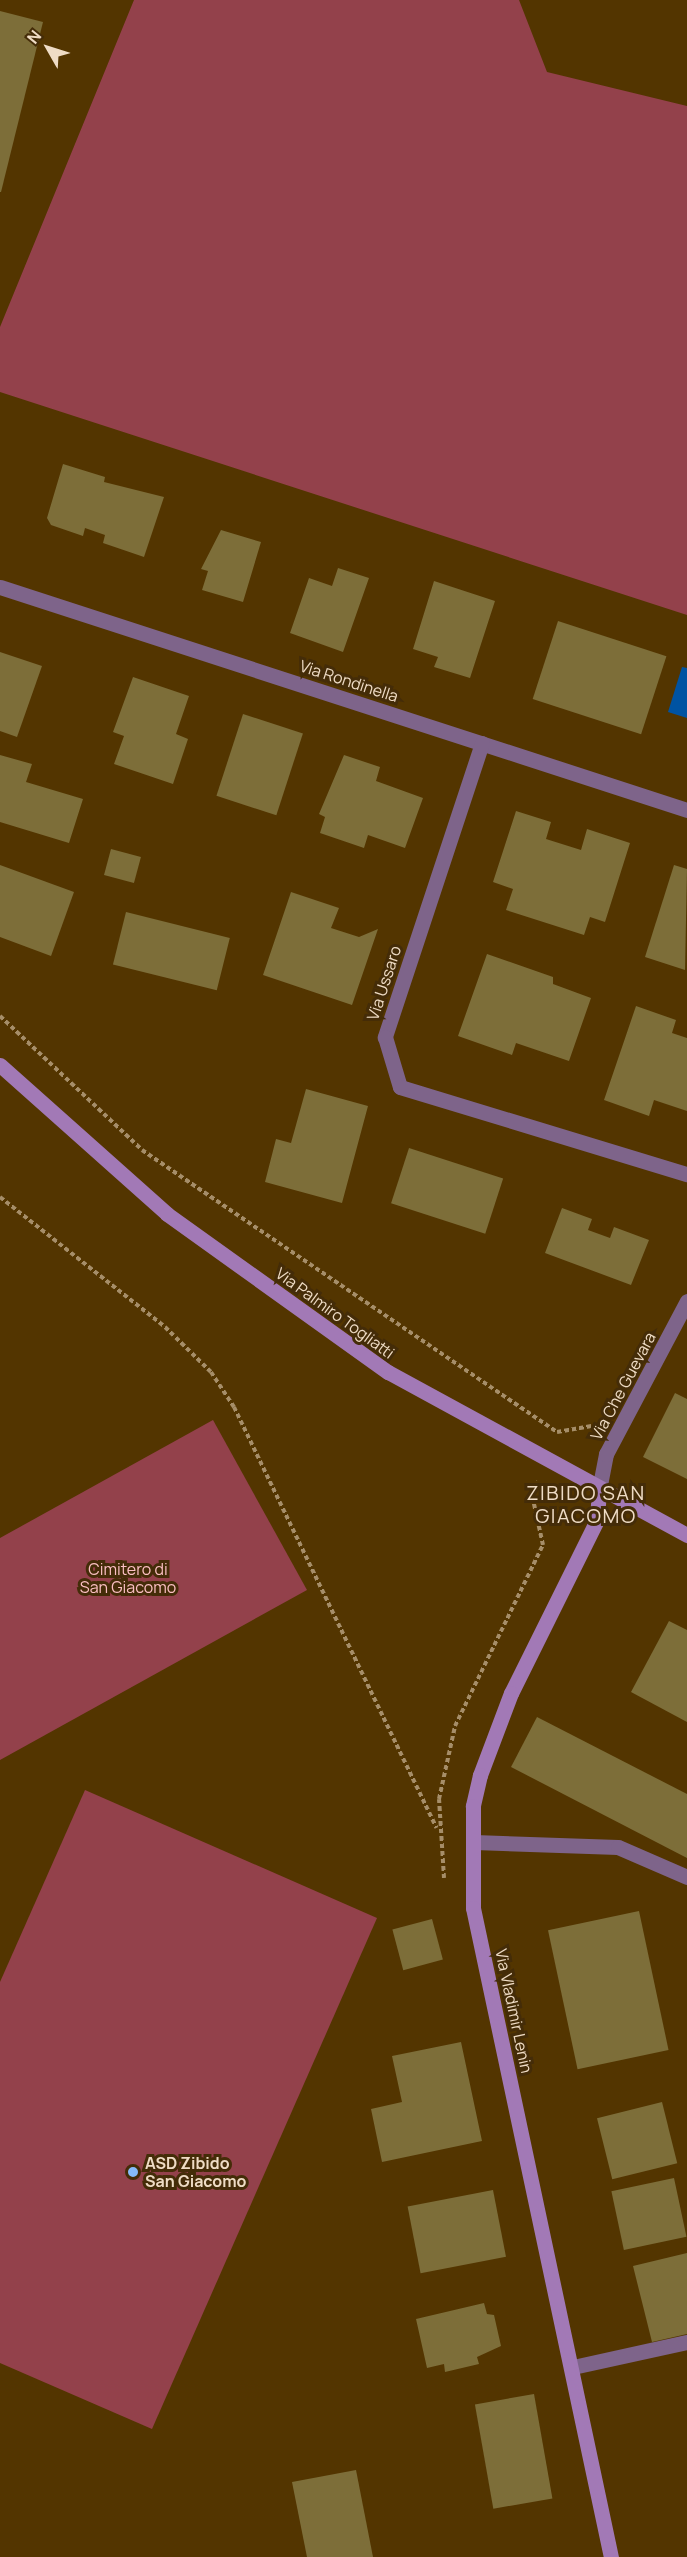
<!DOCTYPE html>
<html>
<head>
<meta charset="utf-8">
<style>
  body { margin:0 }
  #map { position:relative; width:687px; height:2557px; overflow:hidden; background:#533500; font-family:Manrope,sans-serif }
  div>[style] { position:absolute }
  .green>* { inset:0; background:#93414b }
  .water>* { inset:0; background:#0053a2 }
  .building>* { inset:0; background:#7d6e39; transform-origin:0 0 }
  .path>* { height:4px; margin-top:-2px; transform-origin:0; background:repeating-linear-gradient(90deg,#a68e69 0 4.5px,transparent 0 7.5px) }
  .lane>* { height:15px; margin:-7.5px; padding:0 7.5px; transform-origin:7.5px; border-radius:7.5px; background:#7e648a }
  .street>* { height:15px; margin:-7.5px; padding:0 7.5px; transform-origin:7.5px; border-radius:7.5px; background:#7e648a }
  .secondary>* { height:15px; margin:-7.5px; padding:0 7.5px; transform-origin:7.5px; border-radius:7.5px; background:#a279b6 }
  .dots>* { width:16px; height:16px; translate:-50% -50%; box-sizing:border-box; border:3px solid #442c08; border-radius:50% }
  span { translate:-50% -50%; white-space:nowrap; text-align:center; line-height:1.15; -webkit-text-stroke:6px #442c08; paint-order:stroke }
  .street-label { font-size:16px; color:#efdcc5 }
  .park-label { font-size:16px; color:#fbbfc3 }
  .poi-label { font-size:16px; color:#efdcc5; font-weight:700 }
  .left { translate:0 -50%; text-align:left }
  .quarter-label { font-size:20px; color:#efdcc5; letter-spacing:1.5px }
  .north { position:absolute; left:18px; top:18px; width:60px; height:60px; -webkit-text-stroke:4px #442c08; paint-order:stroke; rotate:309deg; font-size:16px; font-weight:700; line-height:24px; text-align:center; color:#efdcc5 }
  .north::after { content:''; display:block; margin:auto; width:21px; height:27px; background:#efdcc5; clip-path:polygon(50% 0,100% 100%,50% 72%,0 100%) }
</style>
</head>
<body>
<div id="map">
  <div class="green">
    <div style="clip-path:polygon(134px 0,519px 0,547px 72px,687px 106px,687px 615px,0 392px,0 327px)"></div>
    <div style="clip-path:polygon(213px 1420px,307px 1590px,0 1760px,0 1538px)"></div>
    <div style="clip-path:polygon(85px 1790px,377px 1918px,152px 2429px,0 2363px,0 1982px)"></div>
  </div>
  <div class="water">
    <div style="clip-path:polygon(682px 667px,687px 668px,687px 718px,668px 712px)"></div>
  </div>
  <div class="building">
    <div style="clip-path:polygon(0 11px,43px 22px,1px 192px,0 192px)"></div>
    <div style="clip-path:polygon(63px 464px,105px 477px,104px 482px,164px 497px,144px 557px,103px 543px,105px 535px,85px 528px,83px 536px,51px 525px,47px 518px)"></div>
    <div style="clip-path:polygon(221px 530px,261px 542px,243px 602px,202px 590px,208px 571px,201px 569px)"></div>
    <div style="clip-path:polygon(338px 568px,369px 578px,343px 652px,290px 633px,309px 578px,332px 586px)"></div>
    <div style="clip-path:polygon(434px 581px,495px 601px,470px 678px,434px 667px,438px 657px,413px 649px)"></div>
    <div style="left:558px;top:621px;width:114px;height:82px;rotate:18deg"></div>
    <div style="clip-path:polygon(0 652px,42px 666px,17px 737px,0 731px)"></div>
    <div style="clip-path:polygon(133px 677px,189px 696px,176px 734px,188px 739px,173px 784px,114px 764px,124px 736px,113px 732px)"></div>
    <div style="left:243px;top:714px;width:63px;height:86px;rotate:18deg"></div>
    <div style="clip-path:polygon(0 755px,32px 764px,26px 782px,83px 799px,69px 843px,0 822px)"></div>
    <div style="clip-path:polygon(344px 755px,380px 767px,376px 781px,423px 798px,405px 848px,368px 835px,364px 848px,320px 833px,325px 817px,319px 814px)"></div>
    <div style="clip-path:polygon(516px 811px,551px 822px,546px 839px,581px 850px,587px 829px,630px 843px,605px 922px,590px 917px,584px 935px,506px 910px,513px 889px,493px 882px)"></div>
    <div style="left:111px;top:849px;width:31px;height:27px;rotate:15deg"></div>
    <div style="clip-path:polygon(0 865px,74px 892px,51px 956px,0 937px)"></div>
    <div style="clip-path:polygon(674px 865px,687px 869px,685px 970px,645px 957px)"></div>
    <div style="clip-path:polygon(291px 892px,339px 908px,331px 928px,359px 937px,378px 929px,352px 1005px,263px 975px)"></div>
    <div style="left:126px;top:912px;width:107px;height:54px;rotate:14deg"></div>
    <div style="clip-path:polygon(487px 954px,553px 977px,553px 984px,591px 998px,569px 1061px,516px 1043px,512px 1055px,458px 1036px)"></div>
    <div style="clip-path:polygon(636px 1006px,676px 1020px,672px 1033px,687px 1038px,687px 1111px,654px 1100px,649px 1116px,604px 1100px)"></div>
    <div style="clip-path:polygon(306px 1089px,368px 1106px,342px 1203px,265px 1182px,276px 1139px,291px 1143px)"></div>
    <div style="left:409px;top:1148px;width:99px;height:58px;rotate:18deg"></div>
    <div style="clip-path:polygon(562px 1208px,592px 1219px,588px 1230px,610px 1238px,614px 1227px,649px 1240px,631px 1285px,545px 1253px)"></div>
    <div style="clip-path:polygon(675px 1393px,687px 1399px,687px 1479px,643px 1457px)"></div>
    <div style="clip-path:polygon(669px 1621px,687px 1630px,687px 1722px,631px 1692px)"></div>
    <div style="clip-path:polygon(537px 1717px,687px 1794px,687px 1858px,511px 1767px)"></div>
    <div style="left:639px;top:1911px;width:142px;height:93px;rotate:78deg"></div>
    <div style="left:432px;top:1919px;width:42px;height:41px;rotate:75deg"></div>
    <div style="clip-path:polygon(461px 2042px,482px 2141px,382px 2162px,371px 2109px,402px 2102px,392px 2056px)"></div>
    <div style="left:662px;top:2102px;width:63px;height:67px;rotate:76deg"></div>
    <div style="left:674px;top:2178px;width:60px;height:64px;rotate:78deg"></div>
    <div style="left:493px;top:2190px;width:68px;height:87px;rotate:79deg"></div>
    <div style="clip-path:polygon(687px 2253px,687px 2334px,652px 2342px,633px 2266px)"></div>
    <div style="clip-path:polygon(484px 2303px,487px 2314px,494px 2315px,501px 2346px,477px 2357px,479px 2364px,445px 2372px,444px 2364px,427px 2368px,416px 2319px)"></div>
    <div style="left:534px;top:2394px;width:106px;height:60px;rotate:80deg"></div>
    <div style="clip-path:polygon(356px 2470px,373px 2557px,307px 2557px,292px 2482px)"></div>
  </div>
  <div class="path">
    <div style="left:0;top:1016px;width:195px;rotate:43.3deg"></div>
    <div style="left:142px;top:1150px;width:502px;rotate:34.2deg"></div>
    <div style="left:557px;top:1432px;width:35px;rotate:-10deg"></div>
    <div style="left:0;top:1197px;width:210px;rotate:38.2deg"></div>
    <div style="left:165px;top:1327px;width:64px;rotate:44.4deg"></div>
    <div style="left:211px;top:1372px;width:42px;rotate:56.7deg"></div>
    <div style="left:234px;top:1407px;width:467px;rotate:64.3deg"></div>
    <div style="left:444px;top:1878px;width:79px;rotate:-93.6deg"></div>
    <div style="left:439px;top:1799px;width:75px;rotate:-77.6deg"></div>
    <div style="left:455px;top:1726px;width:201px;rotate:-64.1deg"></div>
    <div style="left:543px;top:1545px;width:51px;rotate:-102.4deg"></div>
    <div style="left:532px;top:1495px;width:15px;rotate:-70deg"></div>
  </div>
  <div class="lane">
    <div style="left:474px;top:1842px;width:144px;rotate:2deg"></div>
    <div style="left:618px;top:1847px;width:75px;rotate:23.5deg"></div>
    <div style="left:573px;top:2367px;width:117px;rotate:-12.4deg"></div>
  </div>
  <div class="street">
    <div style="left:0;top:587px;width:722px;rotate:17.98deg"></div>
    <div style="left:482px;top:743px;width:310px;rotate:108.3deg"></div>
    <div style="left:385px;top:1037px;width:52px;rotate:73.3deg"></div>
    <div style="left:400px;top:1087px;width:300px;rotate:16.9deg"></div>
    <div style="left:599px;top:1490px;width:37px;rotate:-79deg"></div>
    <div style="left:606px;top:1454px;width:173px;rotate:-62.1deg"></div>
  </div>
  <div class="secondary">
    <div style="left:0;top:1065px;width:224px;rotate:41.7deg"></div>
    <div style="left:167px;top:1214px;width:272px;rotate:35.6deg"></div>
    <div style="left:388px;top:1372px;width:341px;rotate:28.6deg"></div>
    <div style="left:599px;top:1490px;width:30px;rotate:94deg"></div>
    <div style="left:597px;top:1520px;width:193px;rotate:116.4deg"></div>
    <div style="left:511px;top:1693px;width:88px;rotate:110.7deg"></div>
    <div style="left:480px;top:1775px;width:32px;rotate:103deg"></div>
    <div style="left:473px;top:1806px;width:102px;rotate:90deg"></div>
    <div style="left:473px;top:1908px;width:664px;rotate:78deg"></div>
  </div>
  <div class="dots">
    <div style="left:133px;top:2172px;background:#86bbfb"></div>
  </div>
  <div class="street-label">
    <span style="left:349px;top:681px;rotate:18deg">Via Rondinella</span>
    <span style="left:384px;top:983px;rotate:-72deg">Via Ussaro</span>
    <span style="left:335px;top:1313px;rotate:36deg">Via Palmiro Togliatti</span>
    <span style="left:623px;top:1386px;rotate:-62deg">Via Che Guevara</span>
    <span style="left:514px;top:2011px;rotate:78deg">Via Vladimir Lenin</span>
  </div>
  <div class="park-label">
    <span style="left:128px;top:1578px">Cimitero di<br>San Giacomo</span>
  </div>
  <div class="poi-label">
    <span class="left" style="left:145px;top:2172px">ASD Zibido<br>San Giacomo</span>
  </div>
  <div class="quarter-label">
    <span style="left:586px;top:1504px">ZIBIDO SAN<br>GIACOMO</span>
  </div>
  <div class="north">N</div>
</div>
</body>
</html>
